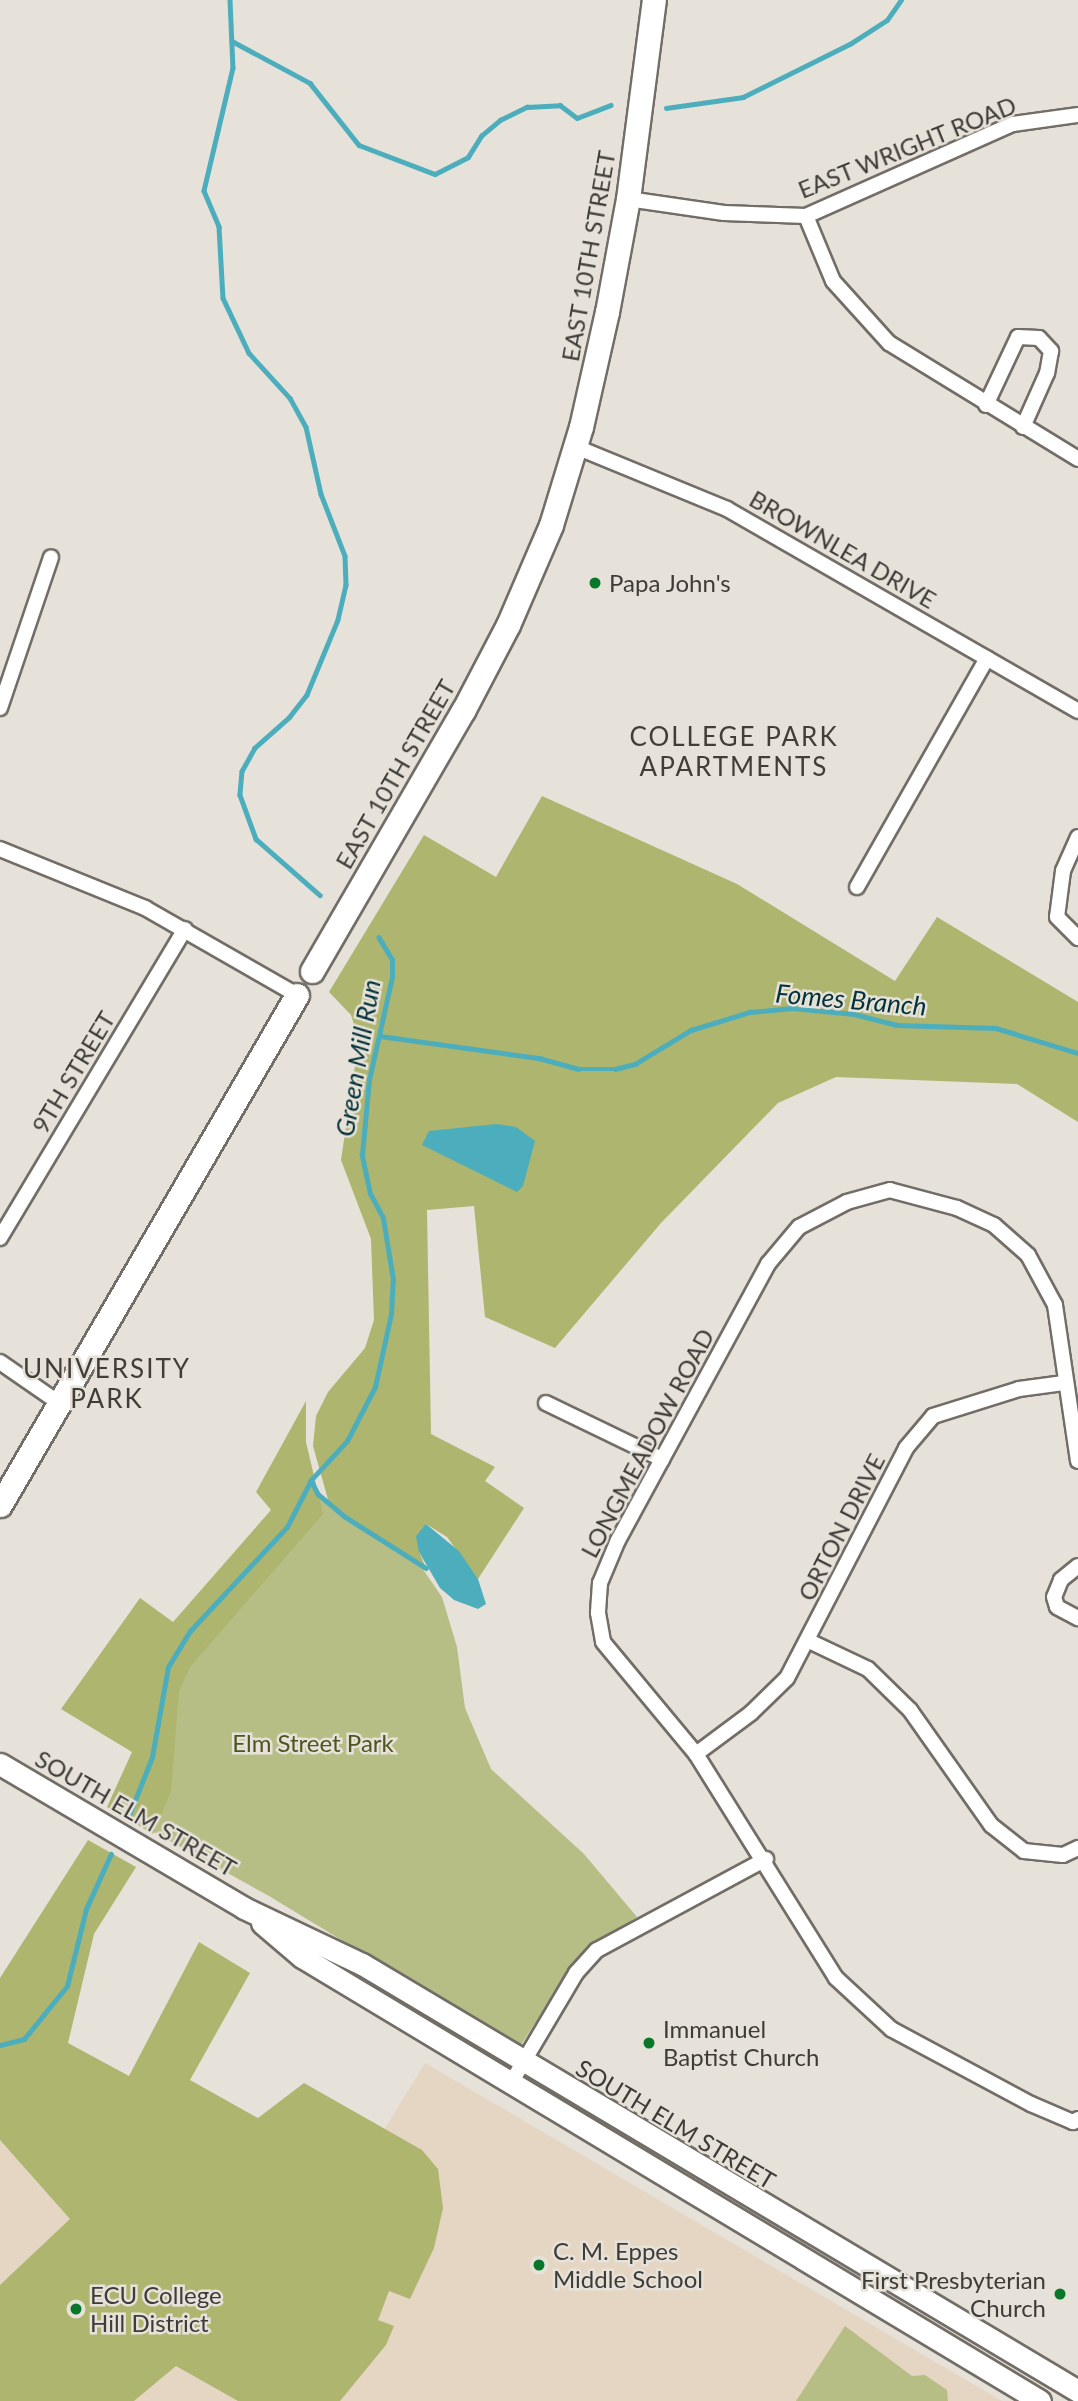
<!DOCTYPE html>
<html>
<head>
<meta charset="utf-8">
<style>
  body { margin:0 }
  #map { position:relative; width:1078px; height:2401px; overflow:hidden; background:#e7e2d9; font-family:Lato,sans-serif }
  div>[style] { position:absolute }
  .education>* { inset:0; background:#e5d6c4 }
  .green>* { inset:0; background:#b6bd85 }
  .forest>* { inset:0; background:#adb56f }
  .water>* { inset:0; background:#4caebd }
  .stream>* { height:4.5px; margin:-2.25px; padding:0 2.25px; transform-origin:2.25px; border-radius:2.25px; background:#4caebd }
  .roads { filter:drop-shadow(2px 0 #726d66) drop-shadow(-2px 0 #726d66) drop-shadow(0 2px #726d66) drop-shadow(0 -2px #726d66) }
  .street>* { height:14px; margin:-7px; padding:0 7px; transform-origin:7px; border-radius:7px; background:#fff }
  .secondary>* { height:21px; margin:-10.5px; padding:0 10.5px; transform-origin:10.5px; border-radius:10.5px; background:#fff }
  .primary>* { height:23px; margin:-11.5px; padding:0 11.5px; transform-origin:11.5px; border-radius:11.5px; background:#fff }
  .dots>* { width:19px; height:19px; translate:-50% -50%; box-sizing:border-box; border:4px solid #e7e2d9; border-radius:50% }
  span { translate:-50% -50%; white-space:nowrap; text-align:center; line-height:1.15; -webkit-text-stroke:5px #e7e2d9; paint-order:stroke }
  .street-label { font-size:24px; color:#3e3c38 }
  .poi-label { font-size:24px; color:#3e3c38 }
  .left { translate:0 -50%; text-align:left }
  .right { translate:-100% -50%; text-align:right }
  .park-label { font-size:24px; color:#4f5420 }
  .neighbourhood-label { font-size:26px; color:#423e37; letter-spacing:2px }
  .water-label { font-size:26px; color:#023239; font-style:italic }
</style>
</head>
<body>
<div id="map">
  <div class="education">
    <div style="clip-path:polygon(425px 2063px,1002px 2401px,0 2401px,0 2140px,70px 2219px,384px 2130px)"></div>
  </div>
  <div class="green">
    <div style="clip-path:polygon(311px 1480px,318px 1494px,344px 1516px,405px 1552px,422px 1568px,442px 1597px,457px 1647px,465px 1708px,491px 1769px,584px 1854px,637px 1917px,577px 1958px,519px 2048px,269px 1896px,128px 1818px,158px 1715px)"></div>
    <div style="clip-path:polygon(845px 2326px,912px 2376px,925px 2375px,947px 2390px,948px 2401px,796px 2401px)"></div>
  </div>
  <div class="forest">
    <div style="clip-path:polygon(542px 796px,737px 884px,895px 981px,937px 917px,1078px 1002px,1078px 1122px,1017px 1084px,836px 1077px,778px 1103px,661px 1223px,555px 1348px,485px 1317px,474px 1206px,427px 1210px,431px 1434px,495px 1467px,485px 1481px,524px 1508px,478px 1579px,447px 1537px,426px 1524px,419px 1552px,426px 1568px,344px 1516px,329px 1503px,313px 1446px,316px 1416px,328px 1392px,365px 1348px,374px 1320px,371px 1239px,341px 1160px,356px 1059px,355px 1028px,351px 1015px,329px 992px,424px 835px,496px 877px)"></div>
    <div style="clip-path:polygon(306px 1401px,306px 1442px,323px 1514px,190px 1667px,179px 1691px,171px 1791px,153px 1834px,107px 1807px,132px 1752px,61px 1709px,140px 1598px,173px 1622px,271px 1510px,256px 1492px)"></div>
    <div style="clip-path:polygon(88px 1840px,136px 1867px,94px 1934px,68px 2043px,129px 2076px,199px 1942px,250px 1973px,190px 2080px,258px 2118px,304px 2083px,422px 2150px,438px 2169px,443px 2208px,434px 2248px,410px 2299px,389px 2291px,378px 2320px,394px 2326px,386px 2345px,340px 2401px,238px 2401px,176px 2366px,134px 2401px,0 2401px,0 2285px,70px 2219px,0 2140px,0 1978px)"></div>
  </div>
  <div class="water">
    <div style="clip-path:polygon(496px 1124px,516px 1127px,535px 1141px,523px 1186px,517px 1192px,422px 1145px,429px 1131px)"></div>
    <div style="clip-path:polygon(426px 1524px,459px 1551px,478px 1579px,486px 1604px,478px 1609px,454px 1600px,440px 1588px,419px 1552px,416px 1536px)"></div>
  </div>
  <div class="stream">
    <div style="left:230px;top:0;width:68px;rotate:87.5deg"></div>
    <div style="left:233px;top:68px;width:126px;rotate:103.3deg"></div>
    <div style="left:204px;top:191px;width:39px;rotate:67deg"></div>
    <div style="left:219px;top:227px;width:71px;rotate:86.8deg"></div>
    <div style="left:223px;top:298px;width:61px;rotate:64.7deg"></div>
    <div style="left:249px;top:353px;width:61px;rotate:47.7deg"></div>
    <div style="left:290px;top:398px;width:33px;rotate:61deg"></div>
    <div style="left:306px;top:427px;width:69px;rotate:77.4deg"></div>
    <div style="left:321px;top:494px;width:66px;rotate:68.8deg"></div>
    <div style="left:345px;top:556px;width:29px;rotate:88deg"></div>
    <div style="left:346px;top:585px;width:36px;rotate:103deg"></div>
    <div style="left:338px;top:620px;width:81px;rotate:112.5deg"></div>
    <div style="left:307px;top:695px;width:28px;rotate:128deg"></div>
    <div style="left:290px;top:717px;width:47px;rotate:138.5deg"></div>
    <div style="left:255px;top:748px;width:26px;rotate:119deg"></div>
    <div style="left:242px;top:771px;width:24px;rotate:95deg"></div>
    <div style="left:240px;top:795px;width:47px;rotate:70deg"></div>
    <div style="left:256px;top:839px;width:85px;rotate:41.2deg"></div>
    <div style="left:232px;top:41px;width:89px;rotate:28.3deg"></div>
    <div style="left:310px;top:83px;width:79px;rotate:51.7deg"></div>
    <div style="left:359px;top:145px;width:81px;rotate:20.9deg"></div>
    <div style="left:435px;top:174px;width:37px;rotate:-27deg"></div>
    <div style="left:468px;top:157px;width:25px;rotate:-58deg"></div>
    <div style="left:481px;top:136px;width:25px;rotate:-40deg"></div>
    <div style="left:500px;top:120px;width:30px;rotate:-26deg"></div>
    <div style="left:527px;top:107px;width:33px;rotate:-3deg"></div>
    <div style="left:560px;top:105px;width:21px;rotate:37deg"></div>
    <div style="left:577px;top:118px;width:36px;rotate:-21deg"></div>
    <div style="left:666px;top:108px;width:78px;rotate:-8.1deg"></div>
    <div style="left:743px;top:97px;width:119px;rotate:-26.4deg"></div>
    <div style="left:850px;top:44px;width:44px;rotate:-33deg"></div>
    <div style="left:887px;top:20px;width:24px;rotate:-55deg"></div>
    <div style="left:380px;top:1036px;width:161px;rotate:7.9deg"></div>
    <div style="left:539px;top:1058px;width:41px;rotate:15.4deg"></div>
    <div style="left:579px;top:1069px;width:36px"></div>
    <div style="left:615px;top:1069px;width:21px;rotate:-14deg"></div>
    <div style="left:635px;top:1064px;width:66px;rotate:-31.3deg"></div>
    <div style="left:691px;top:1030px;width:62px;rotate:-17deg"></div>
    <div style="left:750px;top:1012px;width:42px;rotate:-5.4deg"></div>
    <div style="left:792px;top:1008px;width:62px;rotate:5.5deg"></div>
    <div style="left:854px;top:1014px;width:44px;rotate:14.3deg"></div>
    <div style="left:897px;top:1025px;width:99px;rotate:1.7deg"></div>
    <div style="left:996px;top:1028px;width:86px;rotate:17deg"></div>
    <div style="left:311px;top:1480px;width:16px;rotate:63deg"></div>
    <div style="left:318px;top:1494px;width:34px;rotate:40deg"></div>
    <div style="left:344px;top:1516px;width:97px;rotate:32.4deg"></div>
    <div style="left:128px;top:1818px;width:66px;rotate:-68.5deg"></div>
    <div style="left:152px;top:1757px;width:91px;rotate:-79.9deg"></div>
    <div style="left:168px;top:1667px;width:42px;rotate:-58.6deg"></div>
    <div style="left:190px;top:1631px;width:142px;rotate:-47deg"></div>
    <div style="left:287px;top:1527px;width:53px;rotate:-62.9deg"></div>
    <div style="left:311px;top:1480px;width:53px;rotate:-47.3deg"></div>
    <div style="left:347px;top:1441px;width:61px;rotate:-62.6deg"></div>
    <div style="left:375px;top:1387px;width:75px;rotate:-77.6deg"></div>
    <div style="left:391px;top:1314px;width:34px;rotate:-87deg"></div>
    <div style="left:393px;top:1280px;width:63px;rotate:-99.2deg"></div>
    <div style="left:383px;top:1218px;width:27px;rotate:-118deg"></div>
    <div style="left:370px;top:1194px;width:40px;rotate:-102deg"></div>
    <div style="left:362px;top:1155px;width:75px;rotate:-84.7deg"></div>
    <div style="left:369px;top:1080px;width:106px;rotate:-77.4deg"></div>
    <div style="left:392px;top:977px;width:17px;rotate:-90deg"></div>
    <div style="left:392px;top:960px;width:26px;rotate:-121deg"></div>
    <div style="left:0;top:2045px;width:25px;rotate:-14deg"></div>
    <div style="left:24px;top:2039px;width:68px;rotate:-50.9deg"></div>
    <div style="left:67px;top:1986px;width:79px;rotate:-76.1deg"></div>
    <div style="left:86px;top:1909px;width:60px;rotate:-65.6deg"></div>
  </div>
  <div class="roads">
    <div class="street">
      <div style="left:628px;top:199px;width:97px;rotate:8.3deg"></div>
      <div style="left:724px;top:213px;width:82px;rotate:2.1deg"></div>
      <div style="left:806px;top:216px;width:227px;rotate:-24deg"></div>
      <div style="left:1013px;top:124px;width:66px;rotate:-7.9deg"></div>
      <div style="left:806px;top:216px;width:70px;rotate:67.4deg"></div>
      <div style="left:833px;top:281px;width:84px;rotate:47.9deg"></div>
      <div style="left:889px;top:343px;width:222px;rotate:31.5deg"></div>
      <div style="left:986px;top:405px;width:75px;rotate:-64.8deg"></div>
      <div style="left:1018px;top:337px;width:21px;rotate:3deg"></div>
      <div style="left:1039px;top:338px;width:18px;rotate:47deg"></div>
      <div style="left:1051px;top:351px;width:22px;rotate:100deg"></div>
      <div style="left:1047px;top:373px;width:59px;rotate:114deg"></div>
      <div style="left:576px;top:447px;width:163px;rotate:22.3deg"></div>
      <div style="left:727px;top:509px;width:405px;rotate:29.9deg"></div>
      <div style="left:0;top:708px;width:159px;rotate:-71.3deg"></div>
      <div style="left:1078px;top:837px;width:37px;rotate:114deg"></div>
      <div style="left:1063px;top:871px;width:46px;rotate:97.4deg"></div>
      <div style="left:1057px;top:917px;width:30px;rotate:45deg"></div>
      <div style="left:0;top:849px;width:157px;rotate:22.1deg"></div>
      <div style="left:145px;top:908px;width:175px;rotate:29.8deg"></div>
      <div style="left:857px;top:887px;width:263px;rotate:-60.4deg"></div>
      <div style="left:0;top:1238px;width:360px;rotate:-59.1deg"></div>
      <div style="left:0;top:1362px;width:72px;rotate:34.8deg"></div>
      <div style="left:546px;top:1403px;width:129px;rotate:25.8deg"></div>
      <div style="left:1078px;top:1461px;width:158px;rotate:-98.4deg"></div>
      <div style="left:1055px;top:1305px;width:57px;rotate:-118.4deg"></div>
      <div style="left:1028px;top:1255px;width:45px;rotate:-138.6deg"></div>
      <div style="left:994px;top:1225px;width:41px;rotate:-155.3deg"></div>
      <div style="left:957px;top:1208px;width:69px;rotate:-165deg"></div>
      <div style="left:890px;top:1190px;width:45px;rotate:164.4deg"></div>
      <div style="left:847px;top:1202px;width:54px;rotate:152.5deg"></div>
      <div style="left:799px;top:1227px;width:48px;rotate:130deg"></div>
      <div style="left:768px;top:1264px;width:314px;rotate:118.5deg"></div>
      <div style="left:618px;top:1540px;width:47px;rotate:112.7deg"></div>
      <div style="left:600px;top:1583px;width:30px;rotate:94deg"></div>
      <div style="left:598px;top:1613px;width:29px;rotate:80deg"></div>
      <div style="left:603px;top:1642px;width:146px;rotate:50.3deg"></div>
      <div style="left:696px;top:1754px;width:264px;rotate:58deg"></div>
      <div style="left:836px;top:1978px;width:75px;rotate:42.8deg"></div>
      <div style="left:891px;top:2029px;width:159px;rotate:28.2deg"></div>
      <div style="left:1031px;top:2104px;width:46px;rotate:23.2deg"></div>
      <div style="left:1073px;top:2122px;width:6px;rotate:-31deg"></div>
      <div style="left:1078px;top:1566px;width:22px;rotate:141deg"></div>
      <div style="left:1061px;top:1580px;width:18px;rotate:112deg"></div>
      <div style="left:1054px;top:1597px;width:10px;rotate:73deg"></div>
      <div style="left:1057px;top:1607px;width:24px;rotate:28deg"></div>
      <div style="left:809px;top:1641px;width:65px;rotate:25.4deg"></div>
      <div style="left:868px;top:1669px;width:59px;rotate:44.3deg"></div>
      <div style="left:910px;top:1710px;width:141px;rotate:54.8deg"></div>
      <div style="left:991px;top:1825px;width:42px;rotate:38.2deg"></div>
      <div style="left:1024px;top:1851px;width:39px;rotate:6deg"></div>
      <div style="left:1063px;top:1855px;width:17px;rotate:-25deg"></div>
      <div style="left:696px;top:1754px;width:69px;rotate:-36.7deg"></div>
      <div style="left:751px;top:1713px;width:50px;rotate:-44.2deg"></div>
      <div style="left:787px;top:1678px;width:259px;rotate:-62.6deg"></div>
      <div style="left:906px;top:1448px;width:42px;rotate:-49.8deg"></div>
      <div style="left:933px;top:1416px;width:90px;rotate:-17.4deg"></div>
      <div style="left:1019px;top:1389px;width:45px;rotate:-7.6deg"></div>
      <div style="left:511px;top:2083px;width:128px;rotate:-59.4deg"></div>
      <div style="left:576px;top:1973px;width:31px;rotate:-48deg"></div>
      <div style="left:597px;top:1950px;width:192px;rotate:-28.3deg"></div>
    </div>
    <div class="secondary">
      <div style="left:0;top:1764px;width:283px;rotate:30.5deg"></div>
      <div style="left:244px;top:1908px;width:131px;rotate:25.4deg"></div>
      <div style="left:362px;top:1964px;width:834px;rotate:30.81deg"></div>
      <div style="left:262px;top:1923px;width:52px;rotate:40.4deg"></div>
      <div style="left:302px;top:1957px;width:861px;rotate:31.03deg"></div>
    </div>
    <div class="primary">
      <div style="left:312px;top:971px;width:301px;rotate:-59.9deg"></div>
      <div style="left:463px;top:711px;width:97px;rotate:-62.4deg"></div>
      <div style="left:508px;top:625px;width:109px;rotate:-66.7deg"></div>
      <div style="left:551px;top:525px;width:102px;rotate:-73deg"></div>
      <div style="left:581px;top:427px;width:118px;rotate:-77.3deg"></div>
      <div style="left:607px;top:312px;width:115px;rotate:-79.5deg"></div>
      <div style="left:628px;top:199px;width:201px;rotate:-82.6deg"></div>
      <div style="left:0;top:1505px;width:590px;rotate:-59.79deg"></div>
    </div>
  </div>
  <div class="dots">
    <div style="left:595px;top:583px;background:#09772a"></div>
    <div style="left:649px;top:2043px;background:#09772a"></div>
    <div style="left:539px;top:2265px;background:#09772a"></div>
    <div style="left:1060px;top:2294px;background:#09772a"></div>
    <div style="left:76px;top:2309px;background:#09772a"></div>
  </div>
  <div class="street-label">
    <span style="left:907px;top:147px;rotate:-22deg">EAST WRIGHT ROAD</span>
    <span style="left:588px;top:256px;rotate:-80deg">EAST 10TH STREET</span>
    <span style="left:843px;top:549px;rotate:30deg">BROWNLEA DRIVE</span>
    <span style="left:395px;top:774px;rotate:-60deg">EAST 10TH STREET</span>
    <span style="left:73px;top:1072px;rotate:-59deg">9TH STREET</span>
    <span style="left:647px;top:1443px;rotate:-62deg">LONGMEADOW ROAD</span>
    <span style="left:841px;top:1527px;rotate:-63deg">ORTON DRIVE</span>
    <span style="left:136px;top:1813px;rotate:30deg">SOUTH ELM STREET</span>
    <span style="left:676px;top:2124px;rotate:31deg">SOUTH ELM STREET</span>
  </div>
  <div class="poi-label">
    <span class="left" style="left:609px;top:583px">Papa John's</span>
    <span class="left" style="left:663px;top:2043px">Immanuel<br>Baptist Church</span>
    <span class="left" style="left:553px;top:2265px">C. M. Eppes<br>Middle School</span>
    <span class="right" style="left:1046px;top:2294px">First Presbyterian<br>Church</span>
    <span class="left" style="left:90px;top:2309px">ECU College<br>Hill District</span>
  </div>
  <div class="park-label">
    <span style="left:313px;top:1743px">Elm Street Park</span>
  </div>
  <div class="neighbourhood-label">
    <span style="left:734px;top:752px">COLLEGE PARK<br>APARTMENTS</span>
    <span style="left:107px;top:1384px">UNIVERSITY<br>PARK</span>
  </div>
  <div class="water-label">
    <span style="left:851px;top:1000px;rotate:5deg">Fomes Branch</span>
    <span style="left:358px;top:1058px;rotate:-80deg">Green Mill Run</span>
  </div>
</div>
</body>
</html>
